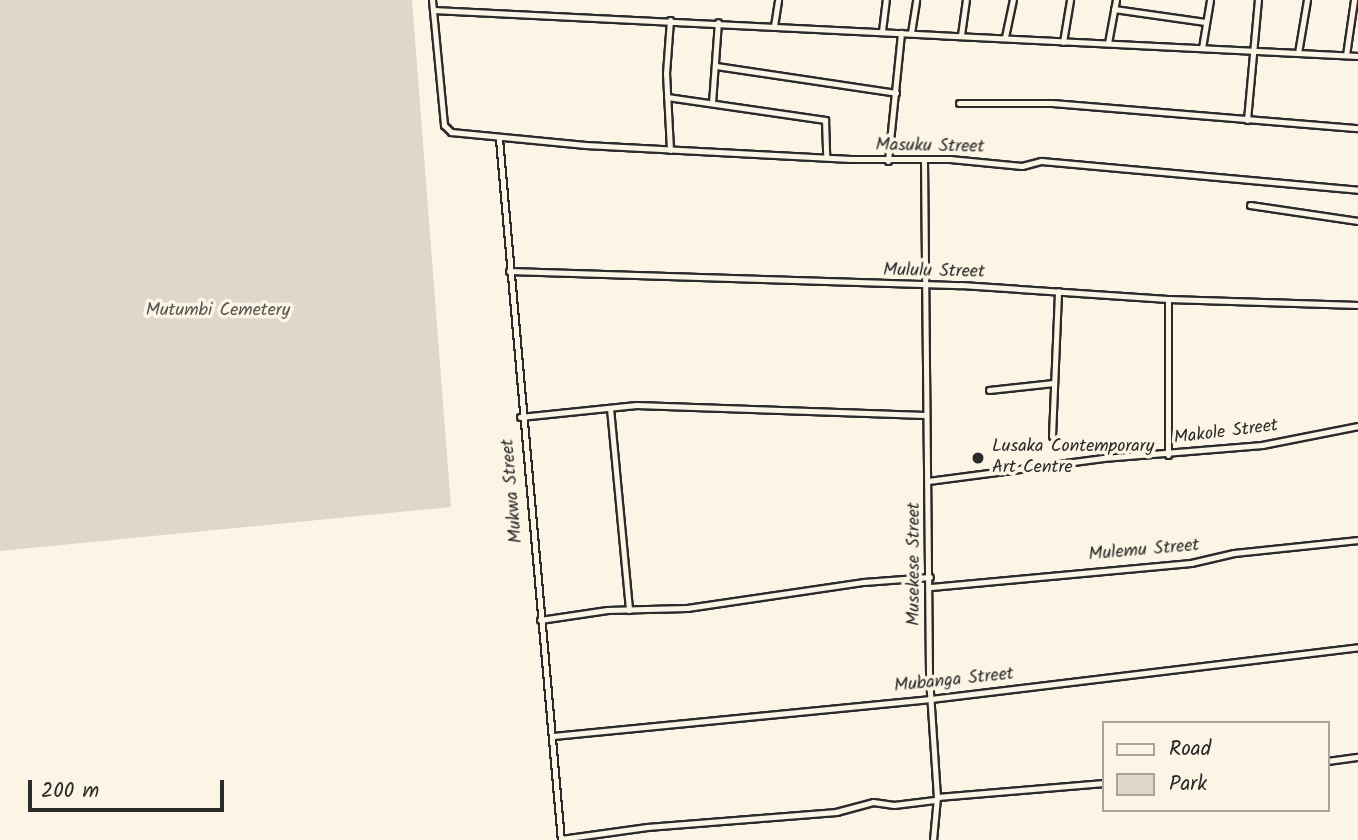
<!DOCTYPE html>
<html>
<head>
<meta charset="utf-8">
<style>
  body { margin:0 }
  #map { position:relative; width:1358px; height:840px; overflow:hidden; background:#fcf5e5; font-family:Kalam,sans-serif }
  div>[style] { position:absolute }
  .green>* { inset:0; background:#ded8ca }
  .roads { filter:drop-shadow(2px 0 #2b2b2b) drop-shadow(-2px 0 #2b2b2b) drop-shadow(0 2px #2b2b2b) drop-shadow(0 -2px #2b2b2b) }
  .minor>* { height:5px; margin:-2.5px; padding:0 2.5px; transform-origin:2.5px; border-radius:2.5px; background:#fcf5e5 }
  .dots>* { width:19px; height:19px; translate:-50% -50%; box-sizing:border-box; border:4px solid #fcf5e5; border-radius:50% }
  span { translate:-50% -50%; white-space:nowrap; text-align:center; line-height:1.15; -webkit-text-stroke:7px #fcf5e5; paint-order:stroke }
  .street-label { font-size:18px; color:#2b2b2b }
  .park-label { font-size:18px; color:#585653 }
  .poi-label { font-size:18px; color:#2b2b2b }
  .left { translate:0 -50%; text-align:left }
  .legend { position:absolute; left:1102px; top:721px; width:228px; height:91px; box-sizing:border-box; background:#fcf5e5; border:2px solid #a8a49b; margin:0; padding:9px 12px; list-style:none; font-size:21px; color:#2b2b2b }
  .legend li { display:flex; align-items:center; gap:14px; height:35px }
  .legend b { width:35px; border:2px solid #a8a49b }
  .scale { position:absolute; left:28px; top:780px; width:196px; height:32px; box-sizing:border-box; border:4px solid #2b2b2b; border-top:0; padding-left:9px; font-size:21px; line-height:24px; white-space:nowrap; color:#2b2b2b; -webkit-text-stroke:5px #fcf5e5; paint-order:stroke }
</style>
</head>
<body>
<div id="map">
  <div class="green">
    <div style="clip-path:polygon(0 0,412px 0,451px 507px,0 551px)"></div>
  </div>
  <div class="roads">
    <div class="minor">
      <div style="left:432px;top:0;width:126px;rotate:84.5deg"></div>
      <div style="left:444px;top:125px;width:10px;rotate:45deg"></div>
      <div style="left:451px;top:132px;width:135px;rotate:5.5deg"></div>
      <div style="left:585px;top:145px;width:266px;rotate:3deg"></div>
      <div style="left:851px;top:159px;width:99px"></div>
      <div style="left:950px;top:159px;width:72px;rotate:5.6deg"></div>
      <div style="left:1022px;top:166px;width:20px;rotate:-15deg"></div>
      <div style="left:1041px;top:161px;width:318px;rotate:5.2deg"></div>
      <div style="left:1114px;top:9px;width:92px;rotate:8.1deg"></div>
      <div style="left:433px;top:10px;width:926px;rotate:2.85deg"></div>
      <div style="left:670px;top:20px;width:53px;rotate:94.3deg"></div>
      <div style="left:666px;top:73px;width:77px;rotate:87deg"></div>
      <div style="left:774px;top:26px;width:26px;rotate:-81deg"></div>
      <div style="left:882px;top:31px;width:31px;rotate:-83deg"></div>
      <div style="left:911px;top:33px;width:33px;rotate:-81deg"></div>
      <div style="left:961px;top:35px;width:35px;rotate:-82deg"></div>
      <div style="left:1005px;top:37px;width:38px;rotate:-78deg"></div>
      <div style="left:1063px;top:42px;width:43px;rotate:-80.5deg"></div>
      <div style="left:1108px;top:43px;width:44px;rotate:-79.5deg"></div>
      <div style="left:1202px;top:48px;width:49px;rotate:-80.5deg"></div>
      <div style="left:1298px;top:53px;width:54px;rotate:-80.4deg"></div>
      <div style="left:1346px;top:55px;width:56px;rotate:-81.7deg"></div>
      <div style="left:716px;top:66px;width:182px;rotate:8.5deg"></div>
      <div style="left:667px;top:97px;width:160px;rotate:8.3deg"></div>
      <div style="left:825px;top:120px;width:36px;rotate:88deg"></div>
      <div style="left:712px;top:103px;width:81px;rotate:-85.8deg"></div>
      <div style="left:959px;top:103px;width:93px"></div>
      <div style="left:1052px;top:103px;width:307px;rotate:4.7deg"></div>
      <div style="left:1247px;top:120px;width:121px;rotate:-84.8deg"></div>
      <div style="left:499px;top:139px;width:704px;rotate:84.95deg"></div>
      <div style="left:888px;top:161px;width:129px;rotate:-84.2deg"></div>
      <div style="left:924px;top:161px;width:516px;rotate:89.44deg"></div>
      <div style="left:929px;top:677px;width:120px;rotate:86.2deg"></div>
      <div style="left:937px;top:797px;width:43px;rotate:95.3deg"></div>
      <div style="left:1250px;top:205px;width:109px;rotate:8.4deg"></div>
      <div style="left:509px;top:271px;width:452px;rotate:1.8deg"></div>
      <div style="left:961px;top:285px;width:207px;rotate:3.9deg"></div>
      <div style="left:1168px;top:299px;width:190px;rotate:1.8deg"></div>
      <div style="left:989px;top:390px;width:65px;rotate:-6.1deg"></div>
      <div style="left:610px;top:408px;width:203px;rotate:84.6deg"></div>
      <div style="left:520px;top:417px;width:117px;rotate:-5.9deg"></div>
      <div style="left:636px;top:405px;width:289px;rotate:2deg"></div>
      <div style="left:1052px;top:436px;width:145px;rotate:-87.6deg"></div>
      <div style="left:1168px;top:455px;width:156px;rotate:-90deg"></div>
      <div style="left:928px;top:481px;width:177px;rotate:-7.5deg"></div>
      <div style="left:1103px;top:458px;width:160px;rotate:-4.7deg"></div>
      <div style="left:1262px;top:445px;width:98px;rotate:-11.2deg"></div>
      <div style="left:931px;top:587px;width:261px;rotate:-5.3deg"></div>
      <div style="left:1191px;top:563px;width:44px;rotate:-13.1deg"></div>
      <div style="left:1234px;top:553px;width:125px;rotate:-6deg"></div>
      <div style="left:540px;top:620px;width:68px;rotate:-8.5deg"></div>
      <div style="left:607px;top:610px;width:80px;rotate:-1.4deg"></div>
      <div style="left:687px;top:608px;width:179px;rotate:-8.4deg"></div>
      <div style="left:864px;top:582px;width:66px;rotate:-4.3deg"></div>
      <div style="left:553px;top:736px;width:380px;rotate:-5.6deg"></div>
      <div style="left:931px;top:699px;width:430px;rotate:-6.9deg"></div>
      <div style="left:1328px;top:761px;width:30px;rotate:-8deg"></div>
      <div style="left:937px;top:797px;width:168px;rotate:-4.8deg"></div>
      <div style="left:561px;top:839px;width:87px;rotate:-7.9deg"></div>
      <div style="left:647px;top:827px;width:190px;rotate:-4.5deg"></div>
      <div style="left:836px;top:812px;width:38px;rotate:-15deg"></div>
      <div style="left:873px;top:802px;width:21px;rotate:8deg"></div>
      <div style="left:894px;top:805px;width:41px;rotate:-7deg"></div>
    </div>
  </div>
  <div class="dots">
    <div style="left:978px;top:458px;background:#2b2b2b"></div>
  </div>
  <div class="street-label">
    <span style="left:930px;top:147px;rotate:1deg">Masuku Street</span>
    <span style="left:934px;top:272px;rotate:1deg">Mululu Street</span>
    <span style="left:1226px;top:433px;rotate:-7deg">Makole Street</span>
    <span style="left:513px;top:491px;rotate:-95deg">Mukwa Street</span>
    <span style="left:1144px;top:551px;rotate:-5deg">Mulemu Street</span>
    <span style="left:915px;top:564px;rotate:-90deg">Musekese Street</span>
    <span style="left:954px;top:681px;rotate:-6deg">Mubanga Street</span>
  </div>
  <div class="park-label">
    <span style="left:218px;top:311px">Mutumbi Cemetery</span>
  </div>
  <div class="poi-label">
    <span class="left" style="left:992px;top:458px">Lusaka Contemporary<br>Art Centre</span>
  </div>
  <ul class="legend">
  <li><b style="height:9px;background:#fcf5e5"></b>Road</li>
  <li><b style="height:19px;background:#ded8ca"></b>Park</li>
  </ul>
  <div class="scale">200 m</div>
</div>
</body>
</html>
